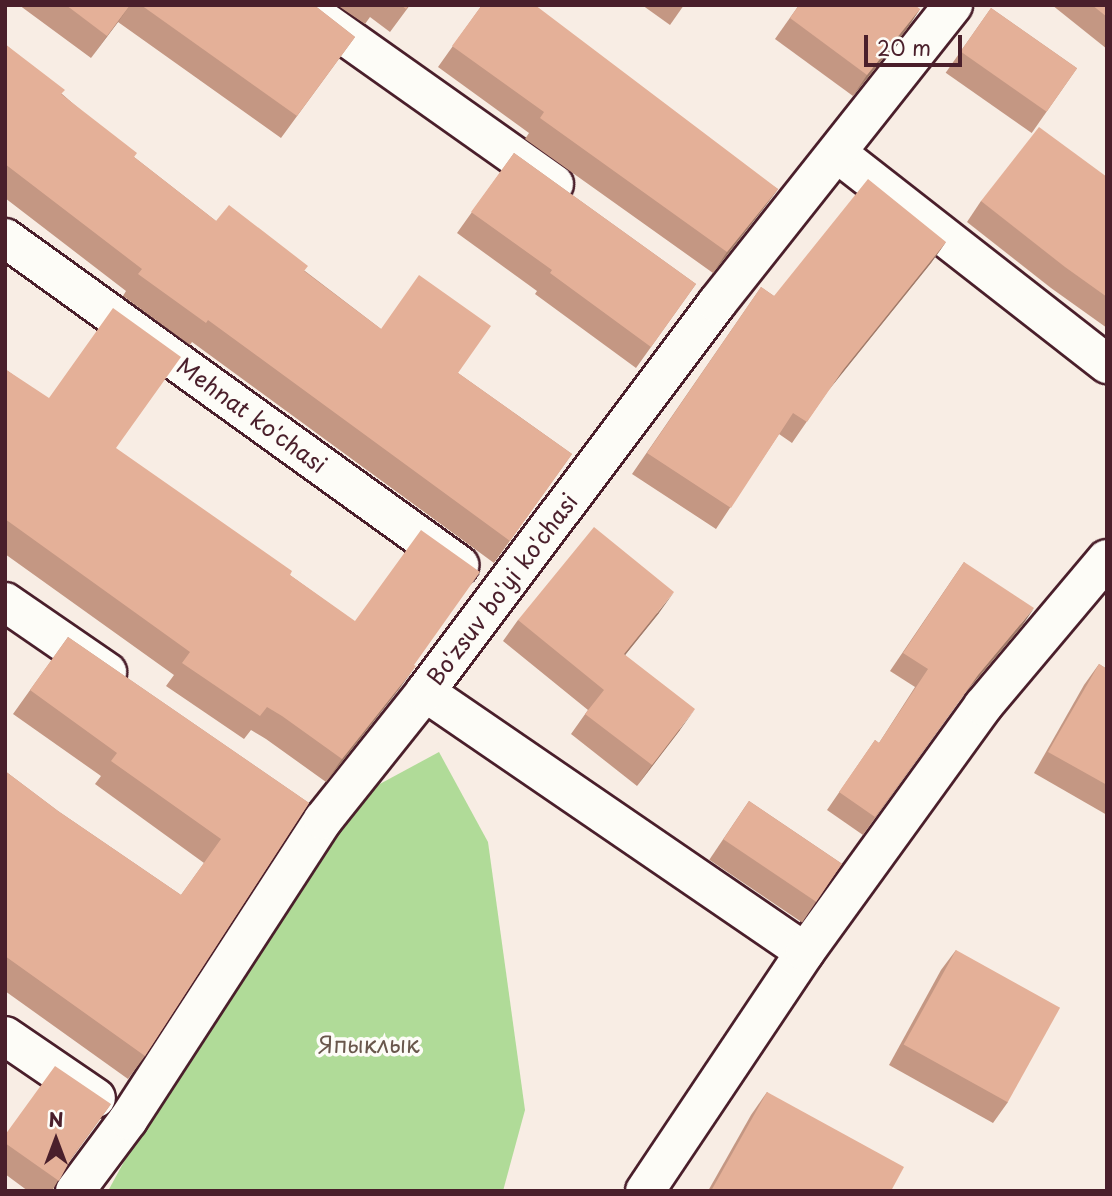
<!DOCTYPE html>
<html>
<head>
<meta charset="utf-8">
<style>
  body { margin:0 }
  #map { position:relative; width:1112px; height:1196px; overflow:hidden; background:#f8ede4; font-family:"Playpen Sans",sans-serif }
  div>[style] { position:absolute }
  .green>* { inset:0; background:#b0db98 }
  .roads { filter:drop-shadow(2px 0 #4a1f2b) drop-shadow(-2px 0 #4a1f2b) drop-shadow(0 2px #4a1f2b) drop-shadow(0 -2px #4a1f2b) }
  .minor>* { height:38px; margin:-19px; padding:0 19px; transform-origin:19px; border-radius:19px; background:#fdfcf7 }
  .wall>* { inset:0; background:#c49783; transform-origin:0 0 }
  .shaded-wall>* { inset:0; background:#a07b6a }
  .building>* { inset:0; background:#e4b098; transform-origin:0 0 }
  span { translate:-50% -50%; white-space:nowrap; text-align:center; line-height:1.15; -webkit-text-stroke:7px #fdfcf7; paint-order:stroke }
  .street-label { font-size:23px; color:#4a1f2b }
  .park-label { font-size:23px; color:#69574c }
  .frame { position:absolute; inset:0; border:7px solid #4a1f2b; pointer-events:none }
  .north { position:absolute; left:21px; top:1105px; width:70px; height:70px; -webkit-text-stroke:5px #fdfcf7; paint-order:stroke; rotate:0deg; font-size:19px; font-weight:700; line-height:28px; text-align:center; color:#4a1f2b }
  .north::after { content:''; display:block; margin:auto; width:24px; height:32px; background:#4a1f2b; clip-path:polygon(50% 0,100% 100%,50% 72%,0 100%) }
  .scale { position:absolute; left:864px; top:35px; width:98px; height:32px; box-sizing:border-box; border:4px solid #4a1f2b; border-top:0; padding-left:9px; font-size:21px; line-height:24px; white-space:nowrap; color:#4a1f2b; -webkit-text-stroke:5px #fdfcf7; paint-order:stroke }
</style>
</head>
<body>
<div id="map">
  <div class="green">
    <div style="clip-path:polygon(439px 752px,488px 842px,525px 1110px,503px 1191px,108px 1191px,126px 1158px,352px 799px)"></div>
  </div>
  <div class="roads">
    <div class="minor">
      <div style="left:301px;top:5px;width:310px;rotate:35.3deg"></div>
      <div style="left:837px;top:153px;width:343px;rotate:38deg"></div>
      <div style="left:5px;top:238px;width:560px;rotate:35.76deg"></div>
      <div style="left:5px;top:602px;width:124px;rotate:34.5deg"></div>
      <div style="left:425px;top:692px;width:460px;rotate:34.4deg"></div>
      <div style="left:5px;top:1036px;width:110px;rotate:34.3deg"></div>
      <div style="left:75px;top:1191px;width:89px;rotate:-53.3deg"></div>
      <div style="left:128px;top:1120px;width:358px;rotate:-57deg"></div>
      <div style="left:323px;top:820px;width:164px;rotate:-51.4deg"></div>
      <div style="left:425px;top:692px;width:486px;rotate:-53.1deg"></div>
      <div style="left:717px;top:303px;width:380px;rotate:-51.6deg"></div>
      <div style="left:645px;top:1191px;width:288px;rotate:-56.2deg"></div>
      <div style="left:805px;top:952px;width:304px;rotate:-54.1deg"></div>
      <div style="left:983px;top:706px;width:192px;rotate:-49.9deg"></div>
    </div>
  </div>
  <div class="wall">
    <div style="clip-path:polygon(19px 5px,314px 5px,355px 37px,281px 138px,118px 22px,91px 58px)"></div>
    <div style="clip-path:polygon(337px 5px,410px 5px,390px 32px,370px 17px,365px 24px)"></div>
    <div style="clip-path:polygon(482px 5px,778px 189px,763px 209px,713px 273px,525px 139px,529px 133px,438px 67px)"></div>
    <div style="clip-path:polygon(642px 5px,684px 5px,670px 25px)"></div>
    <div style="clip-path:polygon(799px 5px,920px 9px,906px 30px,853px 96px,775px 39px)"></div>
    <div style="clip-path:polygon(1052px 5px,1107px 5px,1107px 49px)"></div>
    <div style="left:991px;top:8px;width:105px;height:79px;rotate:35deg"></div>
    <div style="clip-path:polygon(5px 44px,134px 157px,216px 221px,305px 271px,381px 329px,458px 373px,572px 454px,494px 563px,192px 342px,190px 345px,123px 296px,126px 291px,5px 198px)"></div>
    <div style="clip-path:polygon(514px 153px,696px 284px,636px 368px,535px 294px,537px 291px,457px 233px)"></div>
    <div style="clip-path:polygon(1107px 177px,1107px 328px,1051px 288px,967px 222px,981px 201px)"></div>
    <div style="clip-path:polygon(946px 242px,931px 263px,830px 388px,792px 443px,779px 434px,716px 529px,632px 474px,761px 287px,774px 296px)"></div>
    <div style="clip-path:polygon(5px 369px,414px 665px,399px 689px,326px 782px,266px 739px,251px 730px,244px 739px,166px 686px,174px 675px,5px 554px)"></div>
    <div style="clip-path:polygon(964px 562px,1022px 626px,965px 693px,863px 835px,827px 810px,875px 740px,879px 743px,915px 687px,890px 671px)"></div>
    <div style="clip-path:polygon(659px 613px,625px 655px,680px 730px,637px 786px,571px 734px,588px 710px,503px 641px,518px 620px)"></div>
    <div style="clip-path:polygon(68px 637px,309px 803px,145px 1056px,128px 1079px,5px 991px,5px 771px,58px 811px,181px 895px,204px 863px,95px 784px,101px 776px,13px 714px)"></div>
    <div style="clip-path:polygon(1099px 664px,1107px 669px,1107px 815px,1034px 773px,1084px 685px)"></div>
    <div style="left:749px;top:801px;width:112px;height:71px;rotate:34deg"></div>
    <div style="clip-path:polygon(956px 950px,1008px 1102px,993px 1123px,889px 1065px,941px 970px)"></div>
    <div style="clip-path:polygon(767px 1092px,891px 1191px,708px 1191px,751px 1115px)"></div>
    <div style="clip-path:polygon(111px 1104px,69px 1162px,52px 1191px,28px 1191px,5px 1174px,5px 1135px)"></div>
  </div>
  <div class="shaded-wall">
    <div style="clip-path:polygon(130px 5px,118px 22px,91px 58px,107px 36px)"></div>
    <div style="clip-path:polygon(920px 9px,906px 30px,853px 96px,867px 75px)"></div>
    <div style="clip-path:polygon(778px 189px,763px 209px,713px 273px,727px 252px)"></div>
    <div style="clip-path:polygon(946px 242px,931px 263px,828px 391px,843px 370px)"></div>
    <div style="clip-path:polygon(674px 592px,659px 613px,609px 675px,624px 654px)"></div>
    <div style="clip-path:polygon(1034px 608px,1022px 626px,965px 693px,863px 835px,978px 675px)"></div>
    <div style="clip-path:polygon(416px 666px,399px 689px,326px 782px,342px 759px)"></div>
    <div style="clip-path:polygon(695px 709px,680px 730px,637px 786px,652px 765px)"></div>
  </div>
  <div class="building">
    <div style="clip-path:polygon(66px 5px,130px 5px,107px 36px)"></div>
    <div style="clip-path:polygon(141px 5px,314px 5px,355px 37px,297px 116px)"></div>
    <div style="clip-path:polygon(401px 5px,409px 5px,406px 9px)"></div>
    <div style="clip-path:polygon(482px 5px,535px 5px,778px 189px,727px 252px,540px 118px,544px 112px,452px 46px)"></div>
    <div style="clip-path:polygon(799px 5px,915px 5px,920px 9px,867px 75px,790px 18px)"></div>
    <div style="clip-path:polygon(1092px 5px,1107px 5px,1107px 17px)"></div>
    <div style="left:991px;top:8px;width:105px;height:53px;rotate:35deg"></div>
    <div style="clip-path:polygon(5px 44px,65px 90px,61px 94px,137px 153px,134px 157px,216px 221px,229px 205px,308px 266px,304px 271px,381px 329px,419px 275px,491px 326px,458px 373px,572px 454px,510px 541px,208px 320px,206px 323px,138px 274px,142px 269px,5px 164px)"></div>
    <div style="clip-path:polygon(1039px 127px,1107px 177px,1107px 297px,1065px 267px,981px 201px)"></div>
    <div style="clip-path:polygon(514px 153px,696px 284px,651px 347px,550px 273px,552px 270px,471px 212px)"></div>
    <div style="clip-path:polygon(868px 179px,946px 242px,843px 370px,807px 422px,793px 413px,731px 508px,647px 453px,761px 287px,774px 296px)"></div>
    <div style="clip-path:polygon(113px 308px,181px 357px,116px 448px,292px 571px,290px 575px,355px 621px,421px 530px,480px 572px,414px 665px,416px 666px,342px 759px,282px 716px,267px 707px,260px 716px,182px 663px,190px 652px,5px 519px,5px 369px,49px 398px)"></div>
    <div style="clip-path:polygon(594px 527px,674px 592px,624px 654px,695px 709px,652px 765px,585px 714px,604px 690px,518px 620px)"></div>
    <div style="clip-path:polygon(964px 562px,1034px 608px,978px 675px,875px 817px,839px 792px,875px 740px,879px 743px,928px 669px,903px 653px)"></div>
    <div style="clip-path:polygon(68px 637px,309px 803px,145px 1056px,5px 956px,5px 771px,58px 811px,181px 895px,221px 839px,111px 761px,117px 753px,30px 690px)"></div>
    <div style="clip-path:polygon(1099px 664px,1107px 669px,1107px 785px,1048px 752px)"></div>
    <div style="left:749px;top:801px;width:112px;height:46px;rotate:34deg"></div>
    <div style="left:956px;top:950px;width:119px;height:108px;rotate:29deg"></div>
    <div style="clip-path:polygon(55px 1066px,111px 1104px,72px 1157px,59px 1181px,5px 1143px,5px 1135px)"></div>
    <div style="clip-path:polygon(767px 1092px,904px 1167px,891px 1191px,711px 1191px)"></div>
  </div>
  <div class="street-label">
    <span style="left:252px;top:415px;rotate:36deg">Mehnat ko'chasi</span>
    <span style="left:502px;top:589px;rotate:-53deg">Bo'zsuv bo'yi ko'chasi</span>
  </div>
  <div class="park-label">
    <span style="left:369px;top:1044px">Япыклык</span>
  </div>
  <div class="frame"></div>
  <div class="north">N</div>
  <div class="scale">20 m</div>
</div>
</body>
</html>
